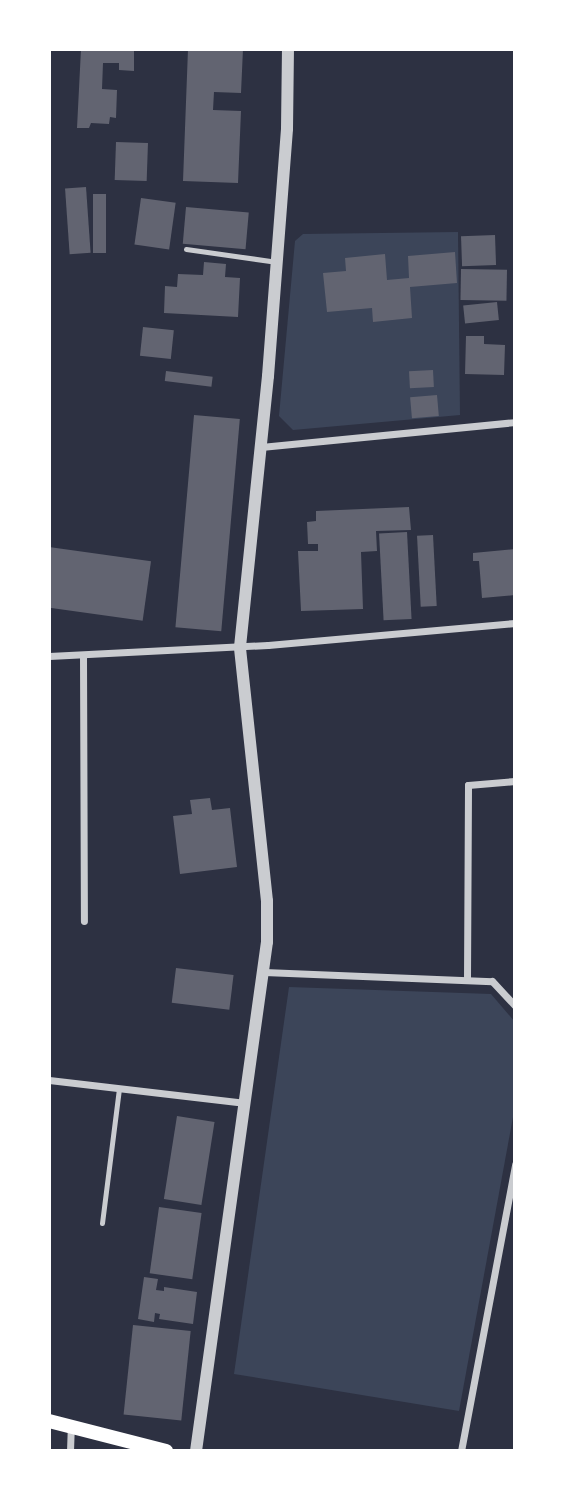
<!DOCTYPE html>
<html>
<head>
<meta charset="utf-8">
<style>
  body { margin:0 }
  #map { position:relative; width:564px; height:1500px; overflow:hidden; background:#2d3142; font-family:Karla,sans-serif }
  div>[style] { position:absolute }
  .green>* { inset:0; background:#3c4559 }
  .building>* { inset:0; background:#626471; transform-origin:0 0 }
  .service>* { height:5px; margin:-2.5px; padding:0 2.5px; transform-origin:2.5px; border-radius:2.5px; background:#caccd0 }
  .minor>* { height:7px; margin:-3.5px; padding:0 3.5px; transform-origin:3.5px; border-radius:3.5px; background:#caccd0 }
  .tertiary>* { height:12px; margin:-6px; padding:0 6px; transform-origin:6px; border-radius:6px; background:#caccd0 }
  .secondary>* { height:14px; margin:-7px; padding:0 7px; transform-origin:7px; border-radius:7px; background:#fff }
  span { translate:-50% -50%; white-space:nowrap; text-align:center; line-height:1.15; -webkit-text-stroke:7px #fff; paint-order:stroke }
  .frame { position:absolute; inset:0; border:51px solid #fff; pointer-events:none }
</style>
</head>
<body>
<div id="map">
  <div class="green">
    <div style="clip-path:polygon(458px 232px,460px 415px,293px 430px,279px 416px,295px 241px,303px 234px)"></div>
    <div style="clip-path:polygon(289px 987px,491px 994px,515px 1022px,515px 1106px,459px 1411px,234px 1374px)"></div>
  </div>
  <div class="building">
    <div style="clip-path:polygon(81px 49px,134px 49px,134px 71px,119px 70px,119px 63px,103px 63px,102px 89px,117px 90px,116px 118px,110px 117px,109px 124px,91px 123px,89px 128px,77px 128px)"></div>
    <div style="clip-path:polygon(188px 49px,243px 49px,241px 93px,214px 92px,213px 110px,241px 111px,238px 183px,183px 181px)"></div>
    <div style="left:116px;top:142px;width:32px;height:38px;rotate:2deg"></div>
    <div style="left:86px;top:187px;width:66px;height:21px;rotate:86deg"></div>
    <div style="left:93px;top:194px;width:13px;height:59px"></div>
    <div style="left:141px;top:198px;width:35px;height:47px;rotate:8deg"></div>
    <div style="left:186px;top:207px;width:63px;height:37px;rotate:5deg"></div>
    <div style="left:495px;top:235px;width:30px;height:34px;rotate:88deg"></div>
    <div style="clip-path:polygon(455px 252px,457px 283px,410px 287px,412px 318px,373px 322px,372px 308px,327px 312px,323px 273px,346px 271px,345px 258px,385px 254px,387px 280px,409px 278px,408px 256px)"></div>
    <div style="clip-path:polygon(204px 262px,226px 264px,225px 277px,240px 278px,238px 317px,164px 313px,165px 286px,177px 287px,178px 274px,203px 275px)"></div>
    <div style="left:461px;top:269px;width:46px;height:31px;rotate:1deg"></div>
    <div style="left:497px;top:302px;width:18px;height:34px;rotate:84deg"></div>
    <div style="left:143px;top:327px;width:31px;height:29px;rotate:6deg"></div>
    <div style="clip-path:polygon(466px 336px,484px 336px,484px 344px,505px 345px,504px 375px,465px 374px)"></div>
    <div style="left:433px;top:370px;width:17px;height:24px;rotate:87deg"></div>
    <div style="left:166px;top:371px;width:47px;height:10px;rotate:7deg"></div>
    <div style="left:437px;top:395px;width:21px;height:27px;rotate:85deg"></div>
    <div style="left:194px;top:415px;width:46px;height:213px;rotate:5deg"></div>
    <div style="clip-path:polygon(409px 507px,411px 530px,376px 531px,377px 551px,361px 552px,363px 609px,301px 611px,298px 551px,318px 551px,318px 544px,308px 544px,307px 522px,316px 521px,316px 511px)"></div>
    <div style="left:407px;top:532px;width:87px;height:28px;rotate:87deg"></div>
    <div style="left:433px;top:535px;width:71px;height:16px;rotate:87deg"></div>
    <div style="left:49px;top:547px;width:103px;height:60px;rotate:8deg"></div>
    <div style="clip-path:polygon(515px 549px,515px 595px,482px 598px,479px 561px,473px 561px,473px 553px)"></div>
    <div style="clip-path:polygon(210px 798px,212px 810px,230px 808px,237px 867px,180px 874px,173px 816px,192px 814px,190px 800px)"></div>
    <div style="left:176px;top:968px;width:58px;height:35px;rotate:7deg"></div>
    <div style="left:177px;top:1116px;width:38px;height:84px;rotate:9deg"></div>
    <div style="left:159px;top:1207px;width:43px;height:67px;rotate:8deg"></div>
    <div style="clip-path:polygon(144px 1277px,158px 1279px,156px 1290px,164px 1291px,164px 1287px,197px 1292px,193px 1324px,159px 1319px,160px 1314px,155px 1313px,154px 1322px,138px 1319px)"></div>
    <div style="left:133px;top:1325px;width:58px;height:90px;rotate:6deg"></div>
  </div>
  <div class="service">
    <div style="left:186px;top:249px;width:92px;rotate:8.1deg"></div>
    <div style="left:102px;top:1223px;width:136px;rotate:-82.8deg"></div>
  </div>
  <div class="minor">
    <div style="left:261px;top:447px;width:255px;rotate:-5.6deg"></div>
    <div style="left:49px;top:656px;width:219px;rotate:-2.9deg"></div>
    <div style="left:268px;top:645px;width:248px;rotate:-5.1deg"></div>
    <div style="left:83px;top:656px;width:265px;rotate:89.8deg"></div>
    <div style="left:264px;top:972px;width:228px;rotate:2.3deg"></div>
    <div style="left:492px;top:981px;width:34px;rotate:47deg"></div>
    <div style="left:467px;top:979px;width:194px;rotate:-89.7deg"></div>
    <div style="left:468px;top:785px;width:47px;rotate:-4.9deg"></div>
    <div style="left:49px;top:1080px;width:198px;rotate:6.7deg"></div>
    <div style="left:70px;top:1451px;width:24px;rotate:-88deg"></div>
    <div style="left:461px;top:1451px;width:292px;rotate:-79.3deg"></div>
  </div>
  <div class="tertiary">
    <div style="left:196px;top:1451px;width:514px;rotate:-82.06deg"></div>
    <div style="left:267px;top:942px;width:41px;rotate:-90deg"></div>
    <div style="left:267px;top:901px;width:255px;rotate:-96.1deg"></div>
    <div style="left:240px;top:647px;width:272px;rotate:-84.1deg"></div>
    <div style="left:268px;top:376px;width:248px;rotate:-85.6deg"></div>
    <div style="left:287px;top:129px;width:80px;rotate:-89.3deg"></div>
  </div>
  <div class="secondary">
    <div style="left:49px;top:1421px;width:121px;rotate:14.4deg"></div>
  </div>
  <div class="frame"></div>
</div>
</body>
</html>
